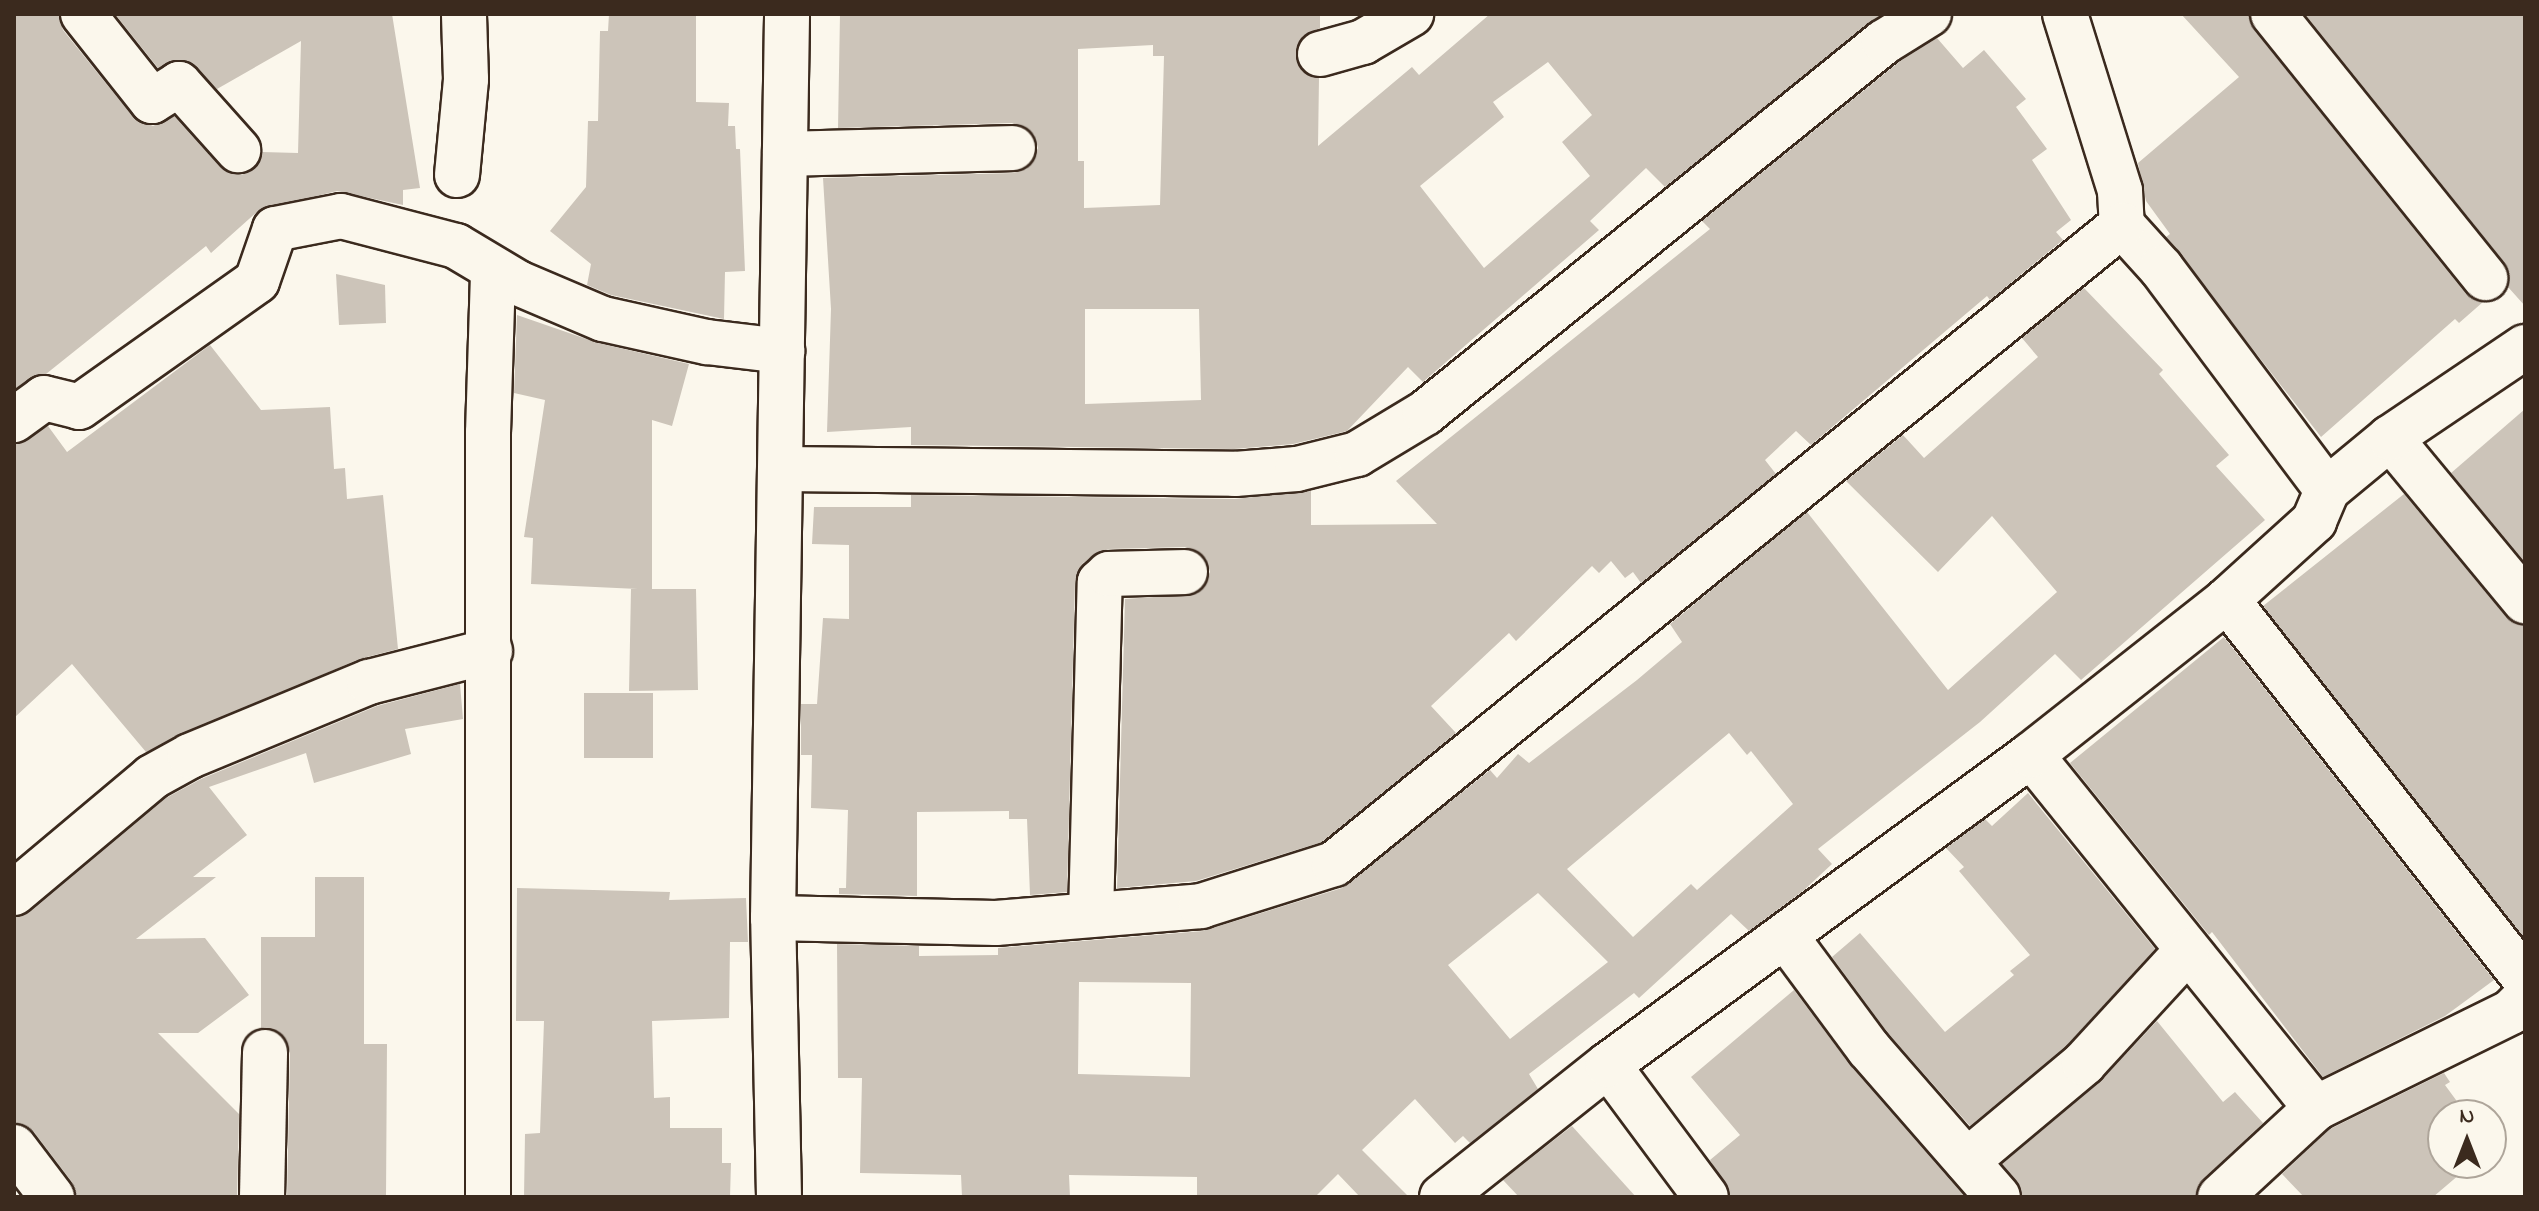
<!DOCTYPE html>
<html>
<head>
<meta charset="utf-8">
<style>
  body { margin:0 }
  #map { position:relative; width:2539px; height:1211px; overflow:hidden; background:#fbf7ec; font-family:"Indie Flower",sans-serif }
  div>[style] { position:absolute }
  .building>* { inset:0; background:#ccc4b9; transform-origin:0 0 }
  .roads { filter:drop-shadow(2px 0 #3b2a1e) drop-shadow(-2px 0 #3b2a1e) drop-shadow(0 2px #3b2a1e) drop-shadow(0 -2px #3b2a1e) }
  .minor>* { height:44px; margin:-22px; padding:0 22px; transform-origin:22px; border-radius:22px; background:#fbf7ec }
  span { translate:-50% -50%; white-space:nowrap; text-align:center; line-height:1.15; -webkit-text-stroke:6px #fbf7ec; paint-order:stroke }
  .frame { position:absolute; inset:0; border:16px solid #3b2a1e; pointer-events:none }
  .north { position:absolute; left:2427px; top:1099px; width:80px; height:80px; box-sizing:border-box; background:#fbf7ec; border:2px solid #aea59a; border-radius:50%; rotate:0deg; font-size:22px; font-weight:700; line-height:32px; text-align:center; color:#3b2a1e }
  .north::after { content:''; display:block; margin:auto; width:28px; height:36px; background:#3b2a1e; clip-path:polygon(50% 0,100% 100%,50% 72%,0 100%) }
</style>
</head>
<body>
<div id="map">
  <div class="building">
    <div style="clip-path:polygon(14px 14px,59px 14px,63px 30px,133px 117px,153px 126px,174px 116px,220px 167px,242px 175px,255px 168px,262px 152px,298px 153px,301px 41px,217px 89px,187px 61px,158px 68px,115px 14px,392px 14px,420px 188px,403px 190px,403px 205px,337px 191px,259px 210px,211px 253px,206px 246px,46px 374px,14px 389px)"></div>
    <div style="clip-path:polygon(609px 14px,696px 14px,696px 102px,729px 103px,728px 126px,735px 126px,736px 149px,740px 149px,745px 271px,725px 272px,724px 319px,611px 295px,587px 285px,591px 264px,550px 231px,586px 187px,588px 121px,598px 121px,600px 31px,608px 31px)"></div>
    <div style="clip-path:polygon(evenodd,840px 14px,1320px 14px,1320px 28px,1303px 36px,1296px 49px,1302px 71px,1319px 78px,1318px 146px,1412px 67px,1419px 75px,1490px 14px,1882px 14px,1665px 187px,1646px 168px,1590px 221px,1599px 230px,1423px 382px,1408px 367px,1347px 431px,1293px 444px,1234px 449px,911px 445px,911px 427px,827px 432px,831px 309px,823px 178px,1014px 173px,1027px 169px,1038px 148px,1034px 134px,1012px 123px,838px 128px,840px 14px,1153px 45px,1153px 56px,1164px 56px,1160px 205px,1084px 208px,1084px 161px,1078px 161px,1078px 49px,1153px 45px,840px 14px,1548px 62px,1592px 115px,1562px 142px,1590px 176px,1484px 268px,1420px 186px,1504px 117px,1493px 102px,1548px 62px,840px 14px,1085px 309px,1199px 309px,1201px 400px,1085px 404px,1085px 309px)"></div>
    <div style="clip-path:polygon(2181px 14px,2249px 14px,2254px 30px,2466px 294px,2483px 302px,2459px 323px,2455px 319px,2321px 437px,2166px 237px,2170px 234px,2146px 201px,2138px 163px,2239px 77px)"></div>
    <div style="clip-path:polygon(2305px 14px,2525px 14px,2525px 306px,2508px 287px,2504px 262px)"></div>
    <div style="clip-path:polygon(1937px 38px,1963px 68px,1984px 50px,2026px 99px,2016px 107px,2047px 149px,2032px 160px,2071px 220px,2056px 232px,2063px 240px,1990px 300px,1987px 296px,1811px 445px,1796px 431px,1765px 460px,1776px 474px,1641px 583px,1633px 572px,1625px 578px,1611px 561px,1599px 573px,1592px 566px,1516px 641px,1509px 633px,1431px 706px,1456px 733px,1322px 842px,1196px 881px,1117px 888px,1125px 599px,1197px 594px,1210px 572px,1206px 558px,1185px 547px,1108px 549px,1083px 563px,1075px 581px,1067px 892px,1030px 895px,1027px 819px,1009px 819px,1009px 811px,917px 812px,917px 896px,839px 894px,839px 888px,846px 888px,848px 810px,811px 808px,812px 755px,801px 755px,801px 704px,817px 704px,823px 618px,849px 619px,849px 545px,812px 544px,814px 507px,911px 507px,911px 495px,1235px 499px,1311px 491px,1311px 525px,1437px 524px,1396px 481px,1710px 229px,1702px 221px,1899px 62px)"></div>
    <div style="clip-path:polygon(336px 274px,385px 285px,386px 323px,339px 325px)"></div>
    <div style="clip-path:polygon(evenodd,2084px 288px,2163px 370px,2159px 374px,2229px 455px,2216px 466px,2265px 520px,2081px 680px,2055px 654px,1980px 722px,1818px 849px,1832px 864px,1803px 891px,1749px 931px,1731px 914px,1639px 998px,1634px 993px,1529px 1074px,1538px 1089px,1470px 1143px,1463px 1136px,1455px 1143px,1415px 1099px,1362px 1150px,1409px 1197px,1360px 1197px,1338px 1174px,1315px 1197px,1197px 1197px,1197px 1177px,1069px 1175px,1070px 1197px,962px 1197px,961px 1175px,860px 1173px,862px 1078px,838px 1078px,837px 944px,919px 946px,919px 956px,998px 955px,998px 948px,1203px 931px,1342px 888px,1490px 770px,1497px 778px,1518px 754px,1529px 763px,1637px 680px,1682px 642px,1670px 624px,1807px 512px,1948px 690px,2057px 592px,1992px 516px,1938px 572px,1846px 481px,1903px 435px,1924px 458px,2038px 357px,2022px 338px,2084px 288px,1729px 733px,1747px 755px,1751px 751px,1793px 804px,1697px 890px,1691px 884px,1633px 937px,1567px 869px,1729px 733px,2084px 288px,1538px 893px,1608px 962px,1510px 1039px,1448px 965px,1538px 893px,2084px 288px,1079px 982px,1191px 983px,1190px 1077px,1078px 1074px,1079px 982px)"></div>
    <div style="clip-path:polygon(517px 315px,598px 343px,689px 364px,672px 426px,652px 420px,652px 589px,696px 589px,698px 690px,629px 691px,631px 589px,638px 589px,531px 584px,533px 538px,524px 537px,545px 400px,514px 393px)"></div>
    <div style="clip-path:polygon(210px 345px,261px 410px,330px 407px,334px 469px,345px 468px,347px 499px,383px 495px,398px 649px,359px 659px,146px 752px,72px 664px,14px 718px,14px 445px,48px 426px,67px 452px)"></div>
    <div style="clip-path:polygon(2525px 409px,2525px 562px,2451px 473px)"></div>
    <div style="clip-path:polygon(2404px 494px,2506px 617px,2525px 625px,2525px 939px,2263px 606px)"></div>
    <div style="clip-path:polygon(2224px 637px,2494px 980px,2445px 1016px,2323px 1077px,2212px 932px,2209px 935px,2070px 763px)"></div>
    <div style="clip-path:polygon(460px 684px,463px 719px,405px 729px,411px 754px,314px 783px,306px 753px,209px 787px,247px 835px,193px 877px,216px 877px,136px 939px,205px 938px,249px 995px,198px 1033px,158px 1033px,239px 1114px,237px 1197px,76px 1197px,72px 1182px,34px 1132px,14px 1123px,14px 917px,30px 912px,166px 798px,201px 779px,377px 706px)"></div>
    <div style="left:653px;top:693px;width:65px;height:69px;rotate:90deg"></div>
    <div style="clip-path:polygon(2028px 793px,2155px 949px,2067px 1045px,1970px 1126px,1888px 1033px,1832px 957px,1860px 933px,1945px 1032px,2014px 975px,2010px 971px,2030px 955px,1959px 871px,1964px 867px,1946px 848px,1985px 819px,1992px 826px)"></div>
    <div style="clip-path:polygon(315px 877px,364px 877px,364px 1044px,387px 1044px,386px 1197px,287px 1197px,290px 1053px,279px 1031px,261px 1028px,261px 937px,315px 937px)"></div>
    <div style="clip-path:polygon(517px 888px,670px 892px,669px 900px,746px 898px,748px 942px,730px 942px,729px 1018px,652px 1021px,654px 1098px,670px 1097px,670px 1128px,722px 1128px,722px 1163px,731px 1163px,730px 1197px,524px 1197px,525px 1134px,540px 1133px,544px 1021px,516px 1021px)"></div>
    <div style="clip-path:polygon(1794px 990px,1850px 1065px,1965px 1197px,1731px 1197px,1710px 1160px,1740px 1135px,1691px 1077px)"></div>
    <div style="clip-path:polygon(2157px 1021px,2223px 1102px,2235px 1092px,2263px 1123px,2203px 1179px,2196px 1197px,2022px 1197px,2002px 1164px,2100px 1082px)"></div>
    <div style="clip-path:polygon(2444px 1073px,2450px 1082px,2445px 1085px,2467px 1115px,2443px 1115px,2443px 1163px,2473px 1163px,2433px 1197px,2304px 1197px,2282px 1174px,2330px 1129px)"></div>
    <div style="clip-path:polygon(1572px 1126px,1636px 1197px,1519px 1197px,1503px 1180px)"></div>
  </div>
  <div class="roads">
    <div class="minor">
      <div style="left:83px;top:14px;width:111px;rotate:51.6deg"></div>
      <div style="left:152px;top:101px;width:32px;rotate:-32deg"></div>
      <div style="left:179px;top:84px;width:89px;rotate:48.2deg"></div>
      <div style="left:2065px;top:14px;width:185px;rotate:72.7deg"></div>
      <div style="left:2120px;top:191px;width:34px;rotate:87deg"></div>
      <div style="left:2122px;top:225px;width:58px;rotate:47.8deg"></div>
      <div style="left:2161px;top:268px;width:277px;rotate:53.2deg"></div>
      <div style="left:2273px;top:14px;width:339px;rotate:51.2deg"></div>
      <div style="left:1320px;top:54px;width:45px;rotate:-15.6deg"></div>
      <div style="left:1363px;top:42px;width:56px;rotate:-30.3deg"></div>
      <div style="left:785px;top:154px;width:228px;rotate:-1.5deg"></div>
      <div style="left:457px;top:175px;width:96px;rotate:-84.6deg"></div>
      <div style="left:466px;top:79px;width:65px;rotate:-91.8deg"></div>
      <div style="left:14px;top:420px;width:37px;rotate:-36deg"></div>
      <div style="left:44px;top:398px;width:36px;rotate:14deg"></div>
      <div style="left:79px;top:407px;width:218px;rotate:-35.3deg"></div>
      <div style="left:257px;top:281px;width:55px;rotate:-70.9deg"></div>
      <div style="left:275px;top:229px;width:67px;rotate:-11.1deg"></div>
      <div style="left:341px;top:216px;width:119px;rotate:14.6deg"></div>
      <div style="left:456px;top:246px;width:72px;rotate:30.8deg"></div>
      <div style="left:518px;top:283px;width:92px;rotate:23deg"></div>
      <div style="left:603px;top:319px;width:107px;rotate:12.5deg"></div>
      <div style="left:707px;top:342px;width:76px;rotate:6.8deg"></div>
      <div style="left:2390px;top:438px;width:212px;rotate:50.4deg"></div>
      <div style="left:782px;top:469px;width:453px;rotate:0.6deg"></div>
      <div style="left:1235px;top:474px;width:62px;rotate:-4.6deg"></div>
      <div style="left:1297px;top:469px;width:62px;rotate:-14deg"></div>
      <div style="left:1357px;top:454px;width:79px;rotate:-31.1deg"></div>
      <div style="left:1425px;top:413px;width:590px;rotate:-38.95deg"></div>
      <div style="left:1884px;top:42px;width:53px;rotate:-31.9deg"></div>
      <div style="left:2227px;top:600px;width:482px;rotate:51.8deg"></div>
      <div style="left:2031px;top:755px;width:454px;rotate:51.1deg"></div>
      <div style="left:14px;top:893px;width:180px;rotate:-40deg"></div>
      <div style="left:152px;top:777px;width:43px;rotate:-28.9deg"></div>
      <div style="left:190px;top:756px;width:194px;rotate:-22.5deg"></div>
      <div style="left:369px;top:682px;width:125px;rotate:-14.4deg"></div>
      <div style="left:1091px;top:915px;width:333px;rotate:-88.5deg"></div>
      <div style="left:1100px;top:582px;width:12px;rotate:-42deg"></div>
      <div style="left:1109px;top:574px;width:76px;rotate:-1.5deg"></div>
      <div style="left:773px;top:918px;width:223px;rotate:1.3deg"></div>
      <div style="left:996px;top:923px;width:206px;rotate:-4.7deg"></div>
      <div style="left:1201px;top:906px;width:139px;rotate:-17.5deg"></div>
      <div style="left:1334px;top:864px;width:1015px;rotate:-39.04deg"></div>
      <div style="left:1786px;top:937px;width:139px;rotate:53.5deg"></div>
      <div style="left:1869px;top:1049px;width:196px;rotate:48.9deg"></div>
      <div style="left:1608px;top:1065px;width:164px;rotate:53.4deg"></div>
      <div style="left:14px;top:1147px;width:63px;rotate:52.8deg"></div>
      <div style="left:1967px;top:1161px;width:153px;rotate:-39.9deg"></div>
      <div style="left:2084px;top:1063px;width:152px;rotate:-47.4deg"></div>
      <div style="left:262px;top:1197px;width:145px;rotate:-88.8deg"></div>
      <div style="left:488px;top:1197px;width:764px;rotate:-90deg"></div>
      <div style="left:488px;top:433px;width:163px;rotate:-88.2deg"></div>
      <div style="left:779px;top:1197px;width:279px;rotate:-91.2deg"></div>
      <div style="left:773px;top:918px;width:904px;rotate:-89.11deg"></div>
      <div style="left:1442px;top:1197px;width:212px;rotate:-38.5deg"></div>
      <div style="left:1608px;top:1065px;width:524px;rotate:-36.24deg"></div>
      <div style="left:2031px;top:755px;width:250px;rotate:-38.3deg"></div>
      <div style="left:2227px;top:600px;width:118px;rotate:-42.2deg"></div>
      <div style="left:2314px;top:521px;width:34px;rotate:-67deg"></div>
      <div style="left:2327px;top:490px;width:82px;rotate:-39.5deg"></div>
      <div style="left:2390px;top:438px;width:163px;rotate:-34deg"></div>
      <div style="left:2220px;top:1197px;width:131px;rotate:-42.8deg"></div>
      <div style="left:2316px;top:1108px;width:217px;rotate:-26.2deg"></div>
      <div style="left:2511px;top:1012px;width:20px;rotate:-45deg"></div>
    </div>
  </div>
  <div class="frame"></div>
  <div class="north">N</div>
</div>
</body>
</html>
